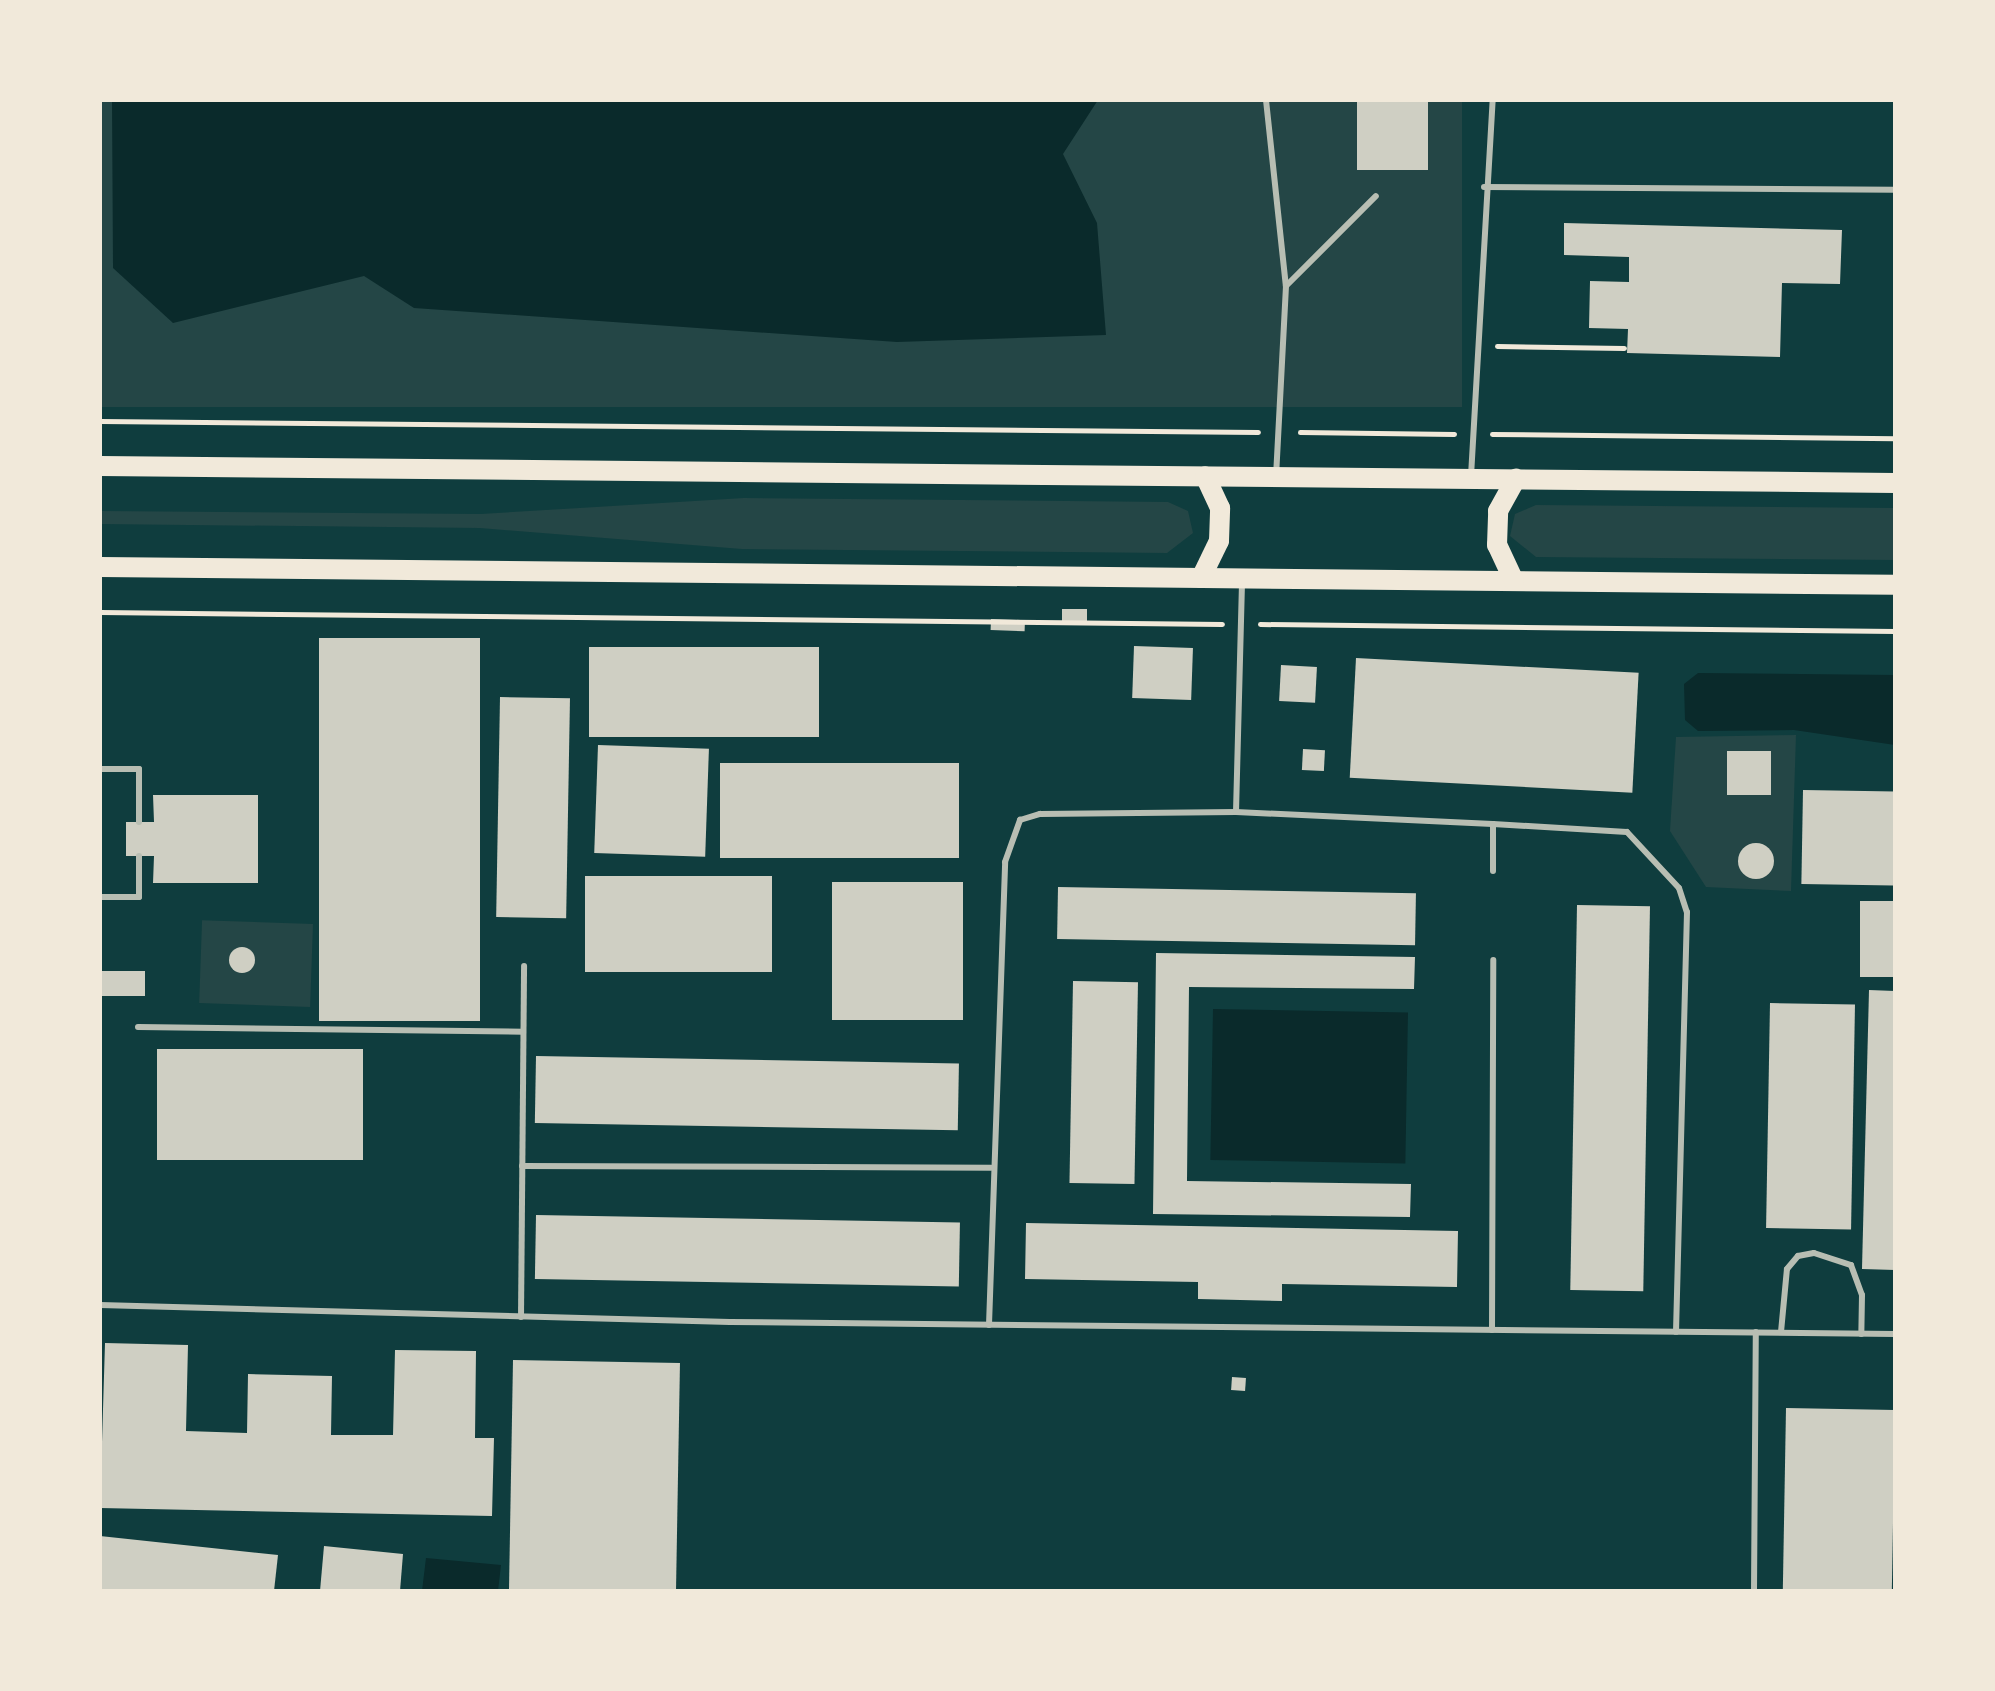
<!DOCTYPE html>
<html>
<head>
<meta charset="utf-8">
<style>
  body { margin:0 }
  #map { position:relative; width:1995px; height:1691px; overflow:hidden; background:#0f3d3e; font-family:"Sofia Sans Condensed",sans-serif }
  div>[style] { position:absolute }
  .green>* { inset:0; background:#244646; transform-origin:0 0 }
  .water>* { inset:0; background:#0a2a2b; transform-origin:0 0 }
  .building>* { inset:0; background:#cfcfc3; transform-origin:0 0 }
  .round { border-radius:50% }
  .path>* { height:5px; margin:-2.5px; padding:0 2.5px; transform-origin:2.5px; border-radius:2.5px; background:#f1e9da }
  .service>* { height:6px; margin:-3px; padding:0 3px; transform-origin:3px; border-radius:3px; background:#b8beb3 }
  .primary>* { height:20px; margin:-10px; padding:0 10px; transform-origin:10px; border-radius:10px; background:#f1e9da }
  span { translate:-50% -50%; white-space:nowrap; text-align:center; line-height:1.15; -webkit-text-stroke:8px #f1e9da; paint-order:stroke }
  .frame { position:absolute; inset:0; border:102px solid #f1e9da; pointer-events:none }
</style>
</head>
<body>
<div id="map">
  <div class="green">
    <div style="left:100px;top:100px;width:1362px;height:307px"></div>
    <div style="clip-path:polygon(744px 498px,1168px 502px,1188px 511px,1193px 533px,1167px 553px,742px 549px,480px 528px,100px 524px,100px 511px,481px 514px)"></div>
    <div style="clip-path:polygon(1536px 505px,1895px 508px,1895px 560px,1536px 557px,1510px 536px,1515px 514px)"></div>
    <div style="clip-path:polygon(1796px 735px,1791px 891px,1706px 887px,1670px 831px,1676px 737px)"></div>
    <div style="left:313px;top:924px;width:83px;height:111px;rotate:92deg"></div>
  </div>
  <div class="water">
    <div style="clip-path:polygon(112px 100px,1098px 100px,1063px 154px,1097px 223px,1106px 335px,897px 342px,414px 308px,364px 276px,173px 323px,113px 268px)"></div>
    <div style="clip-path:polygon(1698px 673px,1895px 675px,1895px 745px,1794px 730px,1698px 731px,1685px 720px,1684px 684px)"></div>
    <div style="left:1213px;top:1009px;width:195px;height:151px;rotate:1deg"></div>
    <div style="clip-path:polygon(426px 1558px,501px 1565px,498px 1591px,422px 1591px)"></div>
  </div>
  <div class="building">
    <div style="left:1357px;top:100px;width:71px;height:70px"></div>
    <div style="clip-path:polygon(1564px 223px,1842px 230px,1840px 284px,1782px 283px,1780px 357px,1627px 353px,1628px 329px,1589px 328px,1590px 281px,1629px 282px,1629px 257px,1564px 255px)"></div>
    <div style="left:1062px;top:609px;width:25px;height:12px"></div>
    <div style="left:991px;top:619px;width:34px;height:11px;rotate:2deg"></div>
    <div style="left:319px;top:638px;width:161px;height:383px"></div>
    <div style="left:1134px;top:646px;width:59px;height:52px;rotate:2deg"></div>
    <div style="left:589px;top:647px;width:230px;height:90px"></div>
    <div style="left:1356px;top:658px;width:283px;height:120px;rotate:3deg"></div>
    <div style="left:1281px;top:665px;width:36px;height:36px;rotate:3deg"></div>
    <div style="left:500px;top:697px;width:70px;height:220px;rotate:1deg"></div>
    <div style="left:598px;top:745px;width:111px;height:108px;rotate:2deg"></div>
    <div style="left:1303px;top:749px;width:22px;height:21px;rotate:3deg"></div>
    <div style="left:1727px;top:751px;width:44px;height:44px"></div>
    <div style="left:720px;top:763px;width:239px;height:95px"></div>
    <div style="left:1803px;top:790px;width:92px;height:94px;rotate:1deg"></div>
    <div style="clip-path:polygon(153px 795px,258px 795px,258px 883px,153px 883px,154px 856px,126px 856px,126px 822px,154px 822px)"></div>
    <div class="round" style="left:1738px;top:843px;width:36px;height:36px"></div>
    <div style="left:585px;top:876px;width:187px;height:96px"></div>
    <div style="left:832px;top:882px;width:131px;height:138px"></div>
    <div style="left:1058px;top:887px;width:358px;height:52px;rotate:1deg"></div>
    <div style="left:1860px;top:901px;width:35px;height:76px"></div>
    <div style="left:1577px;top:905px;width:73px;height:385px;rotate:1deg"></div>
    <div class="round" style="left:229px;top:947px;width:26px;height:26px"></div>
    <div style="clip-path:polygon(1156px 953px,1415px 957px,1414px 989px,1189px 987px,1187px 1181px,1411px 1184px,1410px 1217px,1153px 1214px)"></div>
    <div style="left:100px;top:971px;width:45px;height:25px"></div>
    <div style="left:1073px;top:981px;width:65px;height:202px;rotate:1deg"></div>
    <div style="clip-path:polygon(1869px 990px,1895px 991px,1895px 1270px,1862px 1269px)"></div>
    <div style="left:1770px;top:1003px;width:85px;height:225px;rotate:1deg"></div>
    <div style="left:157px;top:1049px;width:206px;height:111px"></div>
    <div style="left:536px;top:1056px;width:423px;height:67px;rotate:1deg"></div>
    <div style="left:536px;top:1215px;width:424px;height:64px;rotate:1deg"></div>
    <div style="clip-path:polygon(1026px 1223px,1458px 1231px,1457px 1287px,1282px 1284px,1282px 1301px,1198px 1299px,1198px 1282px,1025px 1279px)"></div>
    <div style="clip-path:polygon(105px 1343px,188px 1345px,186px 1431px,247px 1433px,248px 1374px,332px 1376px,331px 1435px,393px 1435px,395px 1350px,476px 1351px,475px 1438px,494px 1438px,492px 1516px,100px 1508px)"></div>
    <div style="left:513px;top:1360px;width:167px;height:231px;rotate:1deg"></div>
    <div style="left:1232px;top:1377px;width:14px;height:13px;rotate:4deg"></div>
    <div style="left:1786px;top:1408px;width:109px;height:183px;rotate:1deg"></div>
    <div style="clip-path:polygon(100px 1536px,278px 1555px,274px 1591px,100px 1591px)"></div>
    <div style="clip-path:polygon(324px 1546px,403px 1554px,400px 1591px,320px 1591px)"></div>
  </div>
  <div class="path">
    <div style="left:1497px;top:346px;width:127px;rotate:0.9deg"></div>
    <div style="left:100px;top:421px;width:1158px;rotate:0.54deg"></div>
    <div style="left:1300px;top:432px;width:154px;rotate:0.7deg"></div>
    <div style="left:1492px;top:434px;width:403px;rotate:0.6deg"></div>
    <div style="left:100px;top:612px;width:1122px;rotate:0.61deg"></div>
    <div style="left:1260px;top:624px;width:635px;rotate:0.63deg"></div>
  </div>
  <div class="service">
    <div style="left:1266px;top:100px;width:187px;rotate:83.9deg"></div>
    <div style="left:1286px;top:286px;width:189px;rotate:93deg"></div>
    <div style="left:1484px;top:187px;width:411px;rotate:0.4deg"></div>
    <div style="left:1286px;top:286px;width:127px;rotate:-45deg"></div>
    <div style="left:1471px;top:476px;width:377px;rotate:-86.7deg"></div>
    <div style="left:100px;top:769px;width:39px"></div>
    <div style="left:139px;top:769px;width:53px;rotate:90deg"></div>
    <div style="left:1236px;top:812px;width:228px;rotate:-88.5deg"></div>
    <div style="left:1493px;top:824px;width:134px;rotate:3.4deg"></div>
    <div style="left:1627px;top:832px;width:76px;rotate:47.1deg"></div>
    <div style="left:1679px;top:888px;width:25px;rotate:72deg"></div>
    <div style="left:1687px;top:912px;width:420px;rotate:91.5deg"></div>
    <div style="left:100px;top:897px;width:39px"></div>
    <div style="left:139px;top:897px;width:41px;rotate:-90deg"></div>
    <div style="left:138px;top:1027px;width:385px;rotate:0.7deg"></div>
    <div style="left:522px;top:1166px;width:469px;rotate:0.2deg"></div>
    <div style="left:100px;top:1305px;width:630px;rotate:1.55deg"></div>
    <div style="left:730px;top:1322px;width:1165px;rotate:0.59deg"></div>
    <div style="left:521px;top:1317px;width:351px;rotate:-89.5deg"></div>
    <div style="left:989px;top:1325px;width:463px;rotate:-88deg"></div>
    <div style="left:1005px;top:862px;width:45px;rotate:-70.3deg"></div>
    <div style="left:1020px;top:820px;width:21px;rotate:-17deg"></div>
    <div style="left:1040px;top:814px;width:196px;rotate:-0.6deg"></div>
    <div style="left:1236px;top:812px;width:257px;rotate:2.7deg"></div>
    <div style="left:1493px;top:824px;width:47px;rotate:90deg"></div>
    <div style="left:1492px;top:1330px;width:370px;rotate:-89.8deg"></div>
    <div style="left:1781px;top:1332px;width:63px;rotate:-84.6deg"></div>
    <div style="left:1787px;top:1269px;width:17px;rotate:-50deg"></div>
    <div style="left:1798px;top:1256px;width:16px;rotate:-11deg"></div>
    <div style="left:1814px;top:1253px;width:39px;rotate:18deg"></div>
    <div style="left:1851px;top:1265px;width:32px;rotate:70deg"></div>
    <div style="left:1862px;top:1295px;width:39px;rotate:91deg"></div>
    <div style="left:1754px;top:1591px;width:259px;rotate:-89.6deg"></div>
  </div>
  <div class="primary">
    <div style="left:100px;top:466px;width:1795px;rotate:0.54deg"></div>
    <div style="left:100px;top:567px;width:1795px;rotate:0.57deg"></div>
    <div style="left:1201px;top:578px;width:41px;rotate:-64.1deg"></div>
    <div style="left:1219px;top:541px;width:33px;rotate:-88deg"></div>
    <div style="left:1220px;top:508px;width:35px;rotate:-115deg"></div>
    <div style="left:1514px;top:581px;width:40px;rotate:-115deg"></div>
    <div style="left:1497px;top:545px;width:34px;rotate:-88deg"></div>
    <div style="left:1498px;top:511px;width:37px;rotate:-61deg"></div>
  </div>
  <div class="frame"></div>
</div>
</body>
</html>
